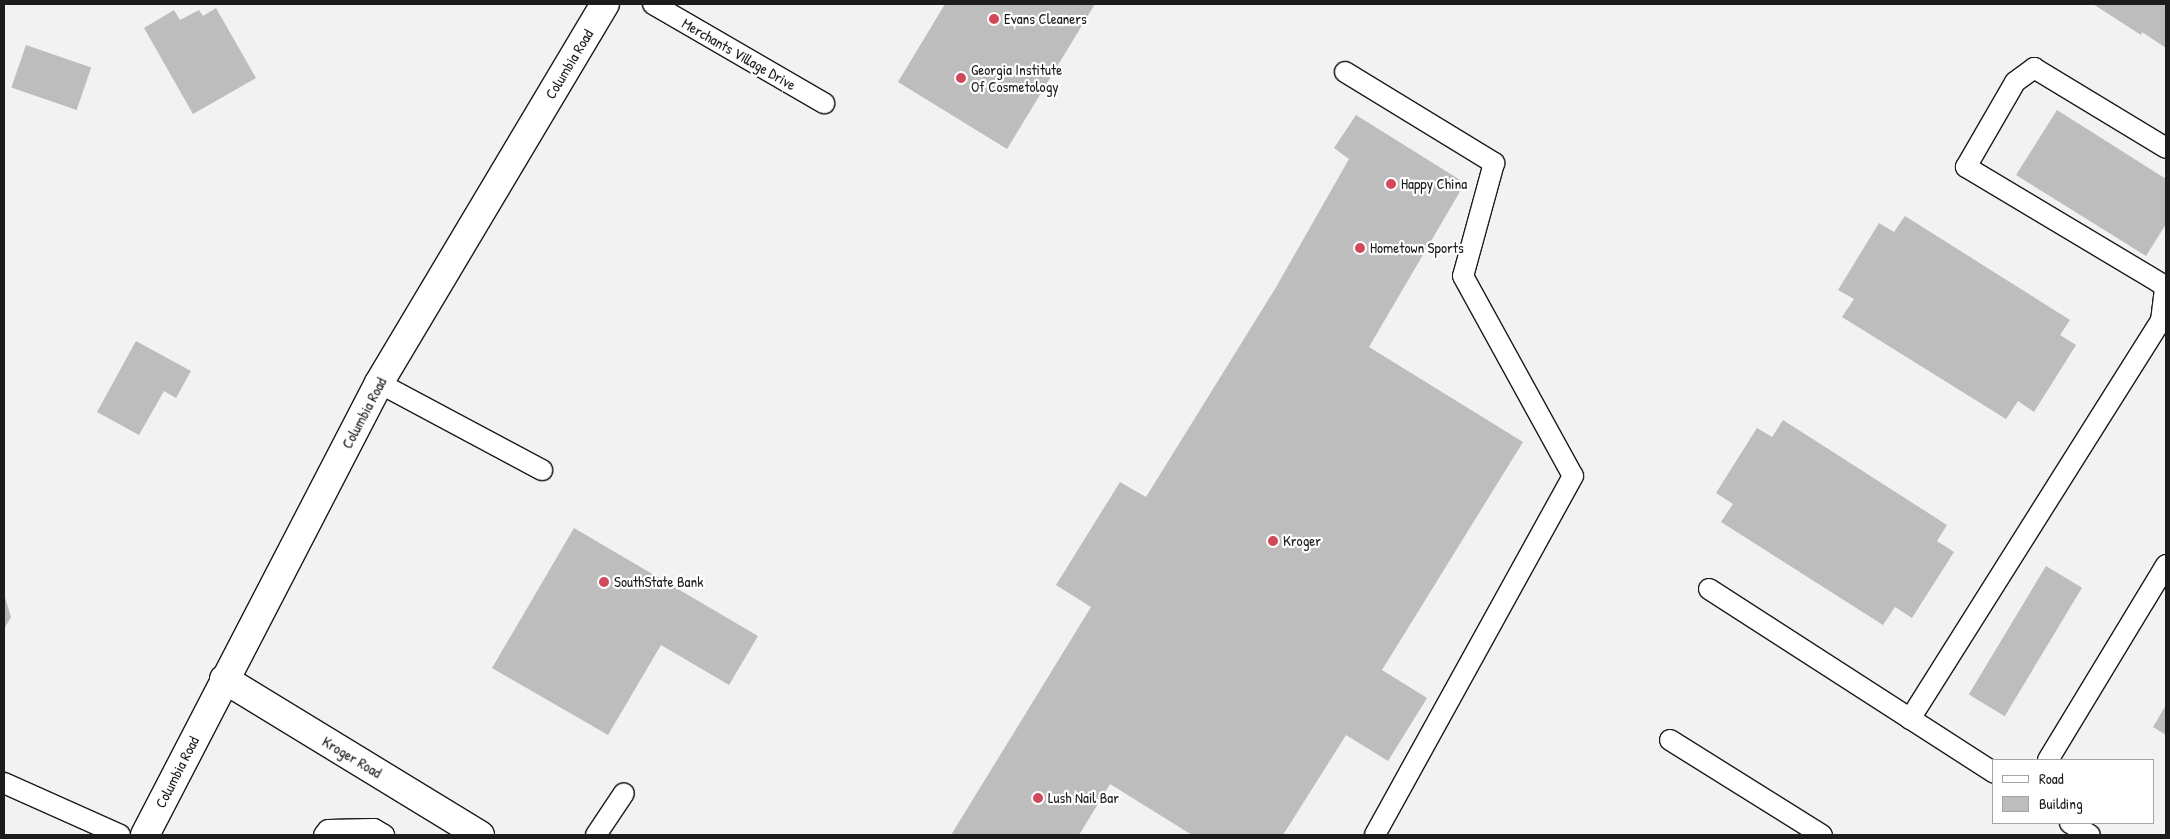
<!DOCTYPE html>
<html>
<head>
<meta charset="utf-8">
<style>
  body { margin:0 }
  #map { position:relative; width:2170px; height:839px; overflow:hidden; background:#f2f2f2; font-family:"Patrick Hand",sans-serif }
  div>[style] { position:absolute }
  .building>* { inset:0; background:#bdbdbd; transform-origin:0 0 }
  .roads { filter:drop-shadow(1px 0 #1c1c1c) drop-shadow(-1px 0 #1c1c1c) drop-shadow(0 1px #1c1c1c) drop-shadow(0 -1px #1c1c1c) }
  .service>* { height:20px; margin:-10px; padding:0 10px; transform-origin:10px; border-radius:10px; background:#fff }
  .minor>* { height:28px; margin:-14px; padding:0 14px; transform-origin:14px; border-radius:14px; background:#fff }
  .secondary>* { height:28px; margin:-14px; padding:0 14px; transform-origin:14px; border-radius:14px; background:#fff }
  .dots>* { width:14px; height:14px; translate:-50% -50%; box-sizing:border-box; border:2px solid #fff; border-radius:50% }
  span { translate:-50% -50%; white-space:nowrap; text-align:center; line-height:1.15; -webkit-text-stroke:4.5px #fff; paint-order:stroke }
  .poi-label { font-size:15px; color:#1c1c1c }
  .left { translate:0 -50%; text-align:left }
  .street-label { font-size:15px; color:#1c1c1c }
  .frame { position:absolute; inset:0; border:5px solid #1c1c1c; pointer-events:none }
  .legend { position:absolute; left:1992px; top:759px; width:162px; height:65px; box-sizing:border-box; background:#fff; border:1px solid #a4a4a4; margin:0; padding:6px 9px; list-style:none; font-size:15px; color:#1c1c1c }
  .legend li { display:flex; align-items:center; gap:10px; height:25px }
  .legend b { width:25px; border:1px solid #a4a4a4 }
</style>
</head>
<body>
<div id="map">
  <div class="building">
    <div style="clip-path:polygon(945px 4px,1095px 4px,1007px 149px,898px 82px)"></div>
    <div style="clip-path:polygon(2093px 4px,2166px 4px,2166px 48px,2142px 32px,2141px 35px)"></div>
    <div style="clip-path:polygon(216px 8px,256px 78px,193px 114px,144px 28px,174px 10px,180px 20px,199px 10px,203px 16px)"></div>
    <div style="left:26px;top:45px;width:69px;height:45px;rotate:19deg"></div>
    <div style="clip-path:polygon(2057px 110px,2166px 179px,2166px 224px,2146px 256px,2016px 175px)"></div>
    <div style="clip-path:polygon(1356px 115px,1465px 183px,1369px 347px,1523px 442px,1382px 670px,1427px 698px,1388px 761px,1346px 735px,1283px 835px,1192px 835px,1110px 784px,1079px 835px,951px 835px,1091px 607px,1056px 585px,1120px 482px,1146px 497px,1275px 289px,1349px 159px,1334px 148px)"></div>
    <div style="clip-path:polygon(1905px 216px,2070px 320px,2060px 335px,2076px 345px,2034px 412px,2018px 401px,2006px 419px,1842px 317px,1854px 299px,1838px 290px,1879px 223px,1894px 232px)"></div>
    <div style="clip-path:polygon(136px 341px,191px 371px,176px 398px,164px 391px,139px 435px,97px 412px)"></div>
    <div style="clip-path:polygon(1783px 420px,1947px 525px,1937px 541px,1954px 552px,1912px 618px,1895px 607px,1883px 625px,1721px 522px,1733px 504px,1716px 493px,1757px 428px,1772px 437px)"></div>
    <div style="clip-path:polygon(574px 528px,758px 636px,729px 685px,661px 645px,608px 735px,492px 668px)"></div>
    <div style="left:2046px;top:566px;width:42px;height:150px;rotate:31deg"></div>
    <div style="clip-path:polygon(4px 594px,11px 617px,4px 629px)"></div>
    <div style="clip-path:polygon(2166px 705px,2166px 735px,2153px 727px)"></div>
  </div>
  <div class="roads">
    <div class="service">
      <div style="left:653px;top:4px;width:198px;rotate:30.1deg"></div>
      <div style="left:1345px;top:72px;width:175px;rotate:31.4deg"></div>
      <div style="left:1494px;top:163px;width:117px;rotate:105.3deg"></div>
      <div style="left:1463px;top:276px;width:228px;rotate:61.2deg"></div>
      <div style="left:1573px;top:476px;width:410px;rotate:118.9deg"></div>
      <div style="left:379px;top:383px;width:185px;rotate:28.1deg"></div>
      <div style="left:1709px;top:589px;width:339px;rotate:32.8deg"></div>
      <div style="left:1910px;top:719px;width:471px;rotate:-57.8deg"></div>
      <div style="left:2161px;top:321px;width:35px;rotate:-83deg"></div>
      <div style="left:2165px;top:286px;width:232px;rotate:-149.1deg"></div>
      <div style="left:1966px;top:167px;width:98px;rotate:-60deg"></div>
      <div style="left:2015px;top:82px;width:24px;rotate:-36deg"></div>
      <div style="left:2034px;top:68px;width:154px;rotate:31.2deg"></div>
      <div style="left:1670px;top:740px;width:179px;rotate:32deg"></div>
      <div style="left:2048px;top:760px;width:228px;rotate:-58.8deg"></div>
      <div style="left:4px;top:783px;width:127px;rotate:24.1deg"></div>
      <div style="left:2070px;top:823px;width:23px;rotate:31deg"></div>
      <div style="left:324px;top:835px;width:6px;rotate:-51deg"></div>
      <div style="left:328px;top:830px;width:46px;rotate:-1.2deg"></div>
      <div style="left:374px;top:829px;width:12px;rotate:31deg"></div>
      <div style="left:596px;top:835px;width:50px;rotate:-56.3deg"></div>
    </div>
    <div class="minor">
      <div style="left:224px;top:679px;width:300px;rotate:31.4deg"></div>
    </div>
    <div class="secondary">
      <div style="left:145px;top:835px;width:509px;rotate:-62.63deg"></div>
      <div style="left:379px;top:383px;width:441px;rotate:-59.2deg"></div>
    </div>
  </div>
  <div class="dots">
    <div style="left:994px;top:19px;background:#d1495b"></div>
    <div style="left:961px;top:78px;background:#d1495b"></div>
    <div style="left:1391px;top:184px;background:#d1495b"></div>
    <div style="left:1360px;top:248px;background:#d1495b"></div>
    <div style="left:1273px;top:541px;background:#d1495b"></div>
    <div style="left:604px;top:582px;background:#d1495b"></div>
    <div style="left:1038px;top:798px;background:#d1495b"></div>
  </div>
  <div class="poi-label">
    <span class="left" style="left:1004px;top:19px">Evans Cleaners</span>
    <span class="left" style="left:971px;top:78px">Georgia Institute<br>Of Cosmetology</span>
    <span class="left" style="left:1401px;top:184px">Happy China</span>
    <span class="left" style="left:1370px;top:248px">Hometown Sports</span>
    <span class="left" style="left:1283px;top:541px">Kroger</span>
    <span class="left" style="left:614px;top:582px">SouthState Bank</span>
    <span class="left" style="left:1048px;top:798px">Lush Nail Bar</span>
  </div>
  <div class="street-label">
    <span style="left:739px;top:54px;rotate:30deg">Merchants Village Drive</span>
    <span style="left:569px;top:64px;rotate:-59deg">Columbia Road</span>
    <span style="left:364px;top:413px;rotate:-62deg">Columbia Road</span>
    <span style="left:352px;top:757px;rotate:31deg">Kroger Road</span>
    <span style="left:177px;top:772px;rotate:-63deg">Columbia Road</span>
  </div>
  <div class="frame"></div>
  <ul class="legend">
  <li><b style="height:6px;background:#fff"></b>Road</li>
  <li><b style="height:14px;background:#bdbdbd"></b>Building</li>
  </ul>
</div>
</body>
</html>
